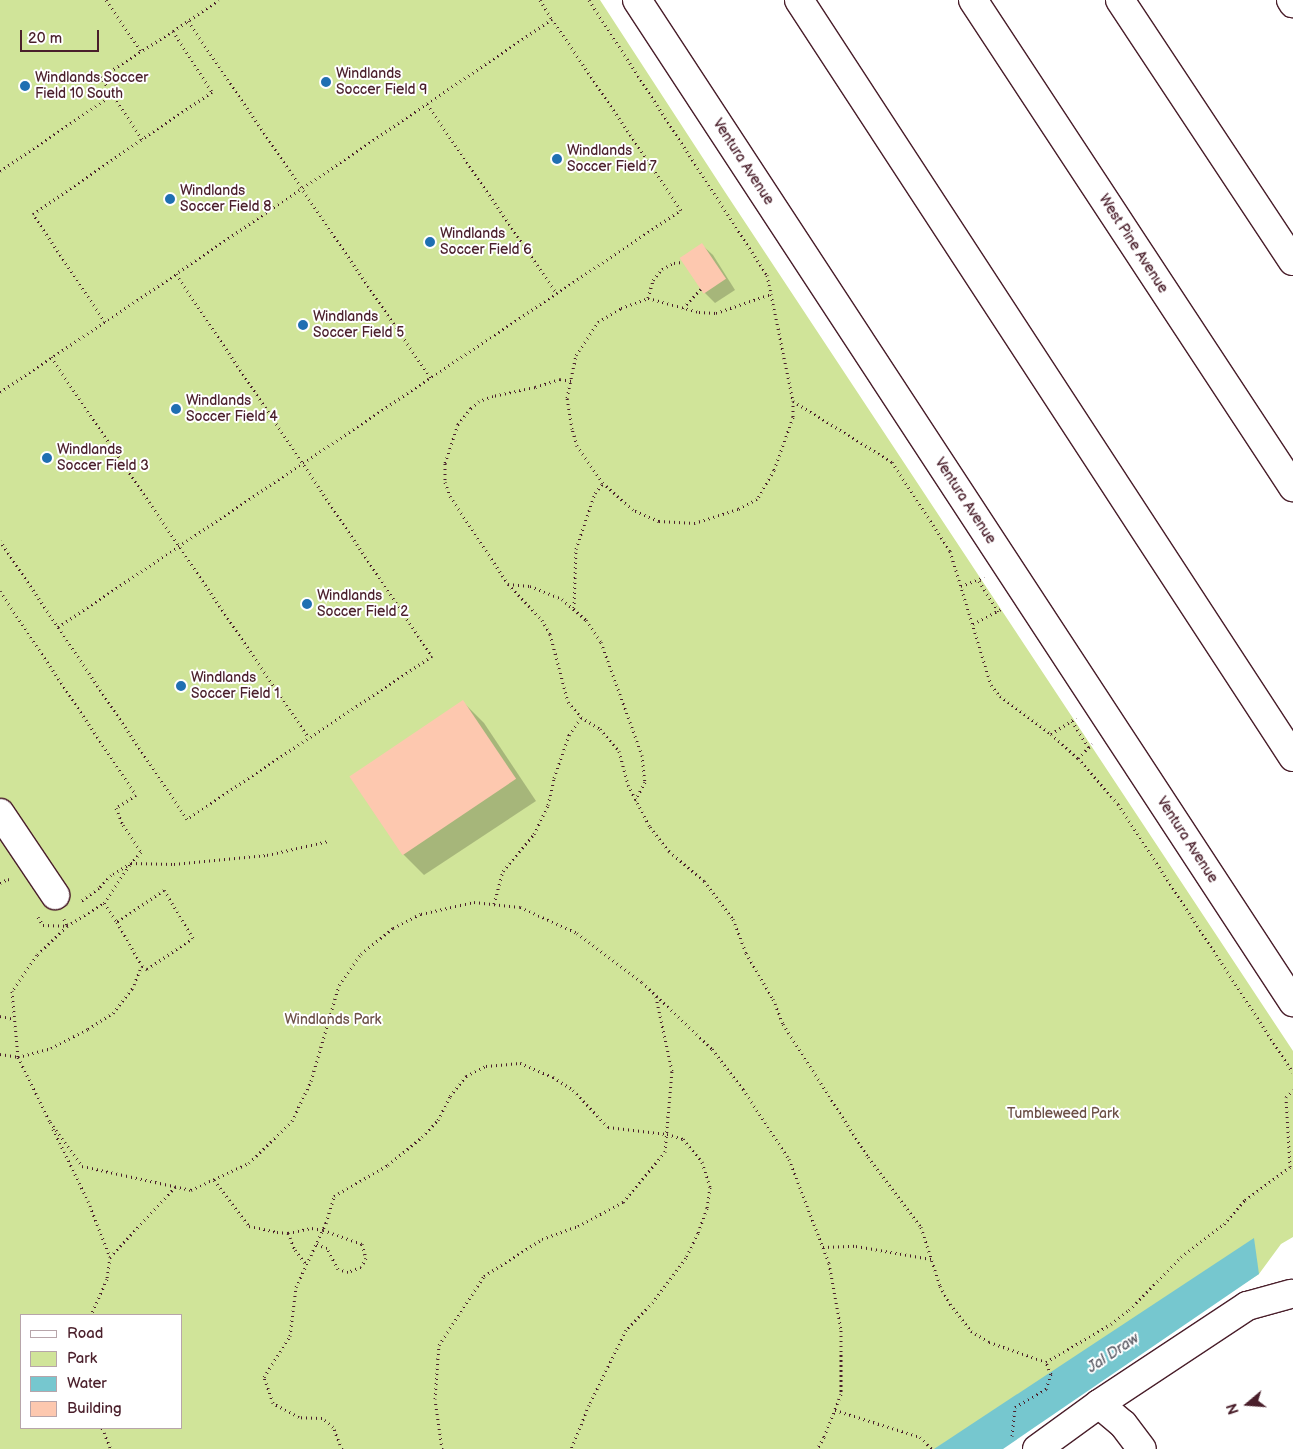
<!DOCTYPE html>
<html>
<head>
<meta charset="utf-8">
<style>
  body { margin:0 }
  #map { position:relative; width:1293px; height:1449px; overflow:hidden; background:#fff; font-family:"Balsamiq Sans",sans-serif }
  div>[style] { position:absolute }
  .green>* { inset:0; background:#d0e499 }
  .water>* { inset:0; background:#76c7cf }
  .shadow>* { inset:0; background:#0003 }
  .building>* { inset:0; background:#fdc8af; transform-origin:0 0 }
  .path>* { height:3px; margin-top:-1.5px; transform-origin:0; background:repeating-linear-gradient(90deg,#4a1f2b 0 1px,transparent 0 5px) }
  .roads { filter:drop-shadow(1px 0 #4a1f2b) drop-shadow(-1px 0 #4a1f2b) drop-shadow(0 1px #4a1f2b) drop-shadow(0 -1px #4a1f2b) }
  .minor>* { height:28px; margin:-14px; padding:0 14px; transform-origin:14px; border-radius:14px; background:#fff }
  .dots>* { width:14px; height:14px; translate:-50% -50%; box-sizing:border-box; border:2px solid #fff; border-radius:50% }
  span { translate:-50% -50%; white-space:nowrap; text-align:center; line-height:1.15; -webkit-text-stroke:4px #fff; paint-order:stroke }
  .poi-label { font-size:14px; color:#4a1f2b }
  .left { translate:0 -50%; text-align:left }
  .street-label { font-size:14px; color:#4a1f2b }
  .park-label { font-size:14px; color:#6c5046 }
  .water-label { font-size:15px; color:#595a64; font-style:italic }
  .legend { position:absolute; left:20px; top:1314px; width:162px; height:115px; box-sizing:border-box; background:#fff; border:1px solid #b7a5aa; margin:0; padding:6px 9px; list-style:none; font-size:15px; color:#4a1f2b }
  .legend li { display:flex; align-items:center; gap:10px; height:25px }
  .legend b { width:25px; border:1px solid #b7a5aa }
  .north { position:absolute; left:1223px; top:1379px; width:50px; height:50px; -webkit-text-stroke:4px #fff; paint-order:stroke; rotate:252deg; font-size:14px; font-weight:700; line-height:20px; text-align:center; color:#4a1f2b }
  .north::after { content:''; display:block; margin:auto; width:18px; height:22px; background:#4a1f2b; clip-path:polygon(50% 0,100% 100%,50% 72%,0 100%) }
  .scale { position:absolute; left:20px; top:30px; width:79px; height:22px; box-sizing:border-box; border:2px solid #4a1f2b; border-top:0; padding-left:6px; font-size:15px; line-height:18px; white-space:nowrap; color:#4a1f2b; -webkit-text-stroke:4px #fff; paint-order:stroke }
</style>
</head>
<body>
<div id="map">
  <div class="green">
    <div style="clip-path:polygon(evenodd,0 0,600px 0,725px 192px,1293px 1051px,1293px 1237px,1281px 1244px,1259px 1274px,1004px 1438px,995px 1449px,0 1449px,0 0,21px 1315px,181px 1315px,181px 1428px,21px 1428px,21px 1315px)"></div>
  </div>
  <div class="water">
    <div style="clip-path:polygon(1254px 1238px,1259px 1274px,1003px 1449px,934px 1449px)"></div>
  </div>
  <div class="shadow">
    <div style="clip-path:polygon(702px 245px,713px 255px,735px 290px,715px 303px,704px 292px,682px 258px)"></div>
    <div style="clip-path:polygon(463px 702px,484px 723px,536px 801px,424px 875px,403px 854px)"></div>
  </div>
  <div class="building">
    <div style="left:702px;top:243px;width:43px;height:27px;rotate:56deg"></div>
    <div style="left:463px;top:700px;width:95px;height:137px;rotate:56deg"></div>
  </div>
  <div class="path">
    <div style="left:106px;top:0;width:62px;rotate:55.5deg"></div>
    <div style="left:540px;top:0;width:22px;rotate:58deg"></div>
    <div style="left:589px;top:0;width:328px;rotate:57.1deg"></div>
    <div style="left:767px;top:275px;width:19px;rotate:78deg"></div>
    <div style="left:771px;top:294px;width:109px;rotate:78.4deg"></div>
    <div style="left:793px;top:401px;width:16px;rotate:90deg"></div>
    <div style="left:793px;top:417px;width:56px;rotate:109.7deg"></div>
    <div style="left:774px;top:470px;width:34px;rotate:120deg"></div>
    <div style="left:757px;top:499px;width:21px;rotate:152deg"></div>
    <div style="left:738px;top:509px;width:45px;rotate:162deg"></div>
    <div style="left:695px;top:523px;width:36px;rotate:-177deg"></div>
    <div style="left:659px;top:521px;width:28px;rotate:-157deg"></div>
    <div style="left:633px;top:510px;width:40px;rotate:-138deg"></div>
    <div style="left:603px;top:483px;width:45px;rotate:-125.1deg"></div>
    <div style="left:577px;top:446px;width:18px;rotate:-106deg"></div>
    <div style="left:572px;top:429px;width:31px;rotate:-99deg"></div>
    <div style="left:567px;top:398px;width:44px;rotate:-78.2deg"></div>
    <div style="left:576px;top:355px;width:40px;rotate:-56deg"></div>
    <div style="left:598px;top:322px;width:27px;rotate:-31deg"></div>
    <div style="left:621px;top:308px;width:29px;rotate:-20deg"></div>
    <div style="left:648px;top:298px;width:53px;rotate:15.4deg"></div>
    <div style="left:699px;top:312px;width:17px;rotate:3deg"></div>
    <div style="left:716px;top:313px;width:58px;rotate:-19.1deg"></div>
    <div style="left:188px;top:21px;width:433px;rotate:55.8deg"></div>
    <div style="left:173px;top:31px;width:72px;rotate:57.4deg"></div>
    <div style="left:212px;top:92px;width:84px;rotate:146.1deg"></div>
    <div style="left:142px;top:139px;width:74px;rotate:-123.5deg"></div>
    <div style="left:101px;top:77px;width:85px;rotate:-32.6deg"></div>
    <div style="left:173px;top:31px;width:55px;rotate:-34deg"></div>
    <div style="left:427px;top:104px;width:230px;rotate:55.6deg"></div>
    <div style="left:0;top:171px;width:135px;rotate:-34.2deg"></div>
    <div style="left:648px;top:298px;width:19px;rotate:-74deg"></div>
    <div style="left:653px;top:280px;width:14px;rotate:-51deg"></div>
    <div style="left:662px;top:269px;width:13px;rotate:-27deg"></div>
    <div style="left:674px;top:263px;width:8px;rotate:-7deg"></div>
    <div style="left:683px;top:308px;width:26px;rotate:-47deg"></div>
    <div style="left:105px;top:322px;width:130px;rotate:-123.7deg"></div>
    <div style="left:33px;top:214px;width:132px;rotate:-34.5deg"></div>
    <div style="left:51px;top:357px;width:460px;rotate:55.9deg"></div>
    <div style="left:571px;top:381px;width:11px;rotate:-170deg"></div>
    <div style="left:560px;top:379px;width:26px;rotate:162deg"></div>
    <div style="left:535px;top:387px;width:43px;rotate:167.9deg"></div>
    <div style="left:493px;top:396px;width:15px;rotate:160deg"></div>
    <div style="left:479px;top:401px;width:11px;rotate:139deg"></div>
    <div style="left:471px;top:408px;width:21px;rotate:129deg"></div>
    <div style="left:458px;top:424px;width:41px;rotate:108.4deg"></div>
    <div style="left:445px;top:463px;width:19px;rotate:90deg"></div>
    <div style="left:445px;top:482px;width:15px;rotate:70deg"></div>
    <div style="left:450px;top:496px;width:105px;rotate:56.6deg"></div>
    <div style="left:508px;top:584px;width:50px;rotate:46.6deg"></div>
    <div style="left:542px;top:620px;width:16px;rotate:60deg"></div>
    <div style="left:550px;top:634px;width:70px;rotate:75.2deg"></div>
    <div style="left:568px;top:702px;width:20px;rotate:49deg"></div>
    <div style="left:581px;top:717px;width:22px;rotate:32deg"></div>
    <div style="left:600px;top:729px;width:29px;rotate:49deg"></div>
    <div style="left:619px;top:751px;width:35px;rotate:75deg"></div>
    <div style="left:628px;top:785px;width:47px;rotate:62.4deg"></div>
    <div style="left:650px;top:827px;width:31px;rotate:52deg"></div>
    <div style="left:669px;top:851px;width:46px;rotate:40.6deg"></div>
    <div style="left:704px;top:881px;width:48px;rotate:52.7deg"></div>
    <div style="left:733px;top:919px;width:36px;rotate:69deg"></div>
    <div style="left:746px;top:953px;width:53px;rotate:59.6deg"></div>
    <div style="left:773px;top:999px;width:27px;rotate:68deg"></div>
    <div style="left:783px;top:1024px;width:158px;rotate:57.4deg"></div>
    <div style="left:868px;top:1157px;width:88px;rotate:52.9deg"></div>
    <div style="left:921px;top:1227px;width:62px;rotate:72.1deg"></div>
    <div style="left:940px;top:1286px;width:21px;rotate:61deg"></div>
    <div style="left:950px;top:1304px;width:34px;rotate:52deg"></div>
    <div style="left:971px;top:1331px;width:21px;rotate:31deg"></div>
    <div style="left:989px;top:1342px;width:60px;rotate:19.3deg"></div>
    <div style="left:1046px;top:1362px;width:75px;rotate:-30.3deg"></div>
    <div style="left:1111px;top:1324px;width:23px;rotate:-38deg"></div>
    <div style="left:1129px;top:1310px;width:74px;rotate:-45.5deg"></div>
    <div style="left:1181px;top:1257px;width:54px;rotate:-37.5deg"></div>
    <div style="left:1224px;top:1224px;width:32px;rotate:-49deg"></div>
    <div style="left:1245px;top:1200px;width:56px;rotate:-36.3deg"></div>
    <div style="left:1290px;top:1167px;width:70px;rotate:-93.3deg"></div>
    <div style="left:1286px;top:1097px;width:10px;rotate:-45deg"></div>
    <div style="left:0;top:392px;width:212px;rotate:-33.8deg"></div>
    <div style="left:176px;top:274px;width:460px;rotate:56.2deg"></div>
    <div style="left:432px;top:656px;width:294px;rotate:146.4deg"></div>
    <div style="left:187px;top:819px;width:335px;rotate:-123.9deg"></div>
    <div style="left:793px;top:401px;width:116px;rotate:31.6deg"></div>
    <div style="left:892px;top:462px;width:106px;rotate:56.9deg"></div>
    <div style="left:950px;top:551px;width:140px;rotate:73deg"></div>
    <div style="left:991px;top:685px;width:14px;rotate:51deg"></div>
    <div style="left:1000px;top:696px;width:64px;rotate:36.7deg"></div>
    <div style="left:1051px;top:734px;width:36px;rotate:42deg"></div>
    <div style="left:1078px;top:758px;width:61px;rotate:49deg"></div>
    <div style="left:1118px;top:804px;width:320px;rotate:56.9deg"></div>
    <div style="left:979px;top:581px;width:36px;rotate:58deg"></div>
    <div style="left:508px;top:584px;width:22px;rotate:5deg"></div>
    <div style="left:530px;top:586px;width:35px;rotate:22deg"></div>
    <div style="left:562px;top:599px;width:32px;rotate:41deg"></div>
    <div style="left:586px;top:620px;width:27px;rotate:56deg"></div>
    <div style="left:601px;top:642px;width:120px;rotate:70.1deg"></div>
    <div style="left:642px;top:755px;width:27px;rotate:84deg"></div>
    <div style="left:645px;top:782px;width:21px;rotate:118deg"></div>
    <div style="left:961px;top:586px;width:25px;rotate:-21deg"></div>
    <div style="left:0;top:591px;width:245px;rotate:56.3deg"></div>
    <div style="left:136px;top:795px;width:24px;rotate:147deg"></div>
    <div style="left:116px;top:808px;width:18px;rotate:68deg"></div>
    <div style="left:123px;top:825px;width:32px;rotate:56deg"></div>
    <div style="left:141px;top:852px;width:15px;rotate:132deg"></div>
    <div style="left:131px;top:863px;width:23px;rotate:149deg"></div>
    <div style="left:111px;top:875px;width:18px;rotate:133deg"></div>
    <div style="left:99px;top:888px;width:22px;rotate:144deg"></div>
    <div style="left:574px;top:608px;width:59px;rotate:-88.1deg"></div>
    <div style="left:576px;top:549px;width:59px;rotate:-71.3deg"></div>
    <div style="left:595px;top:493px;width:13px;rotate:-51deg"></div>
    <div style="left:973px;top:624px;width:34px;rotate:-28deg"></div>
    <div style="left:58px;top:627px;width:750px;rotate:-33.8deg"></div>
    <div style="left:681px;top:210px;width:230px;rotate:-124deg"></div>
    <div style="left:552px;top:19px;width:454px;rotate:145.9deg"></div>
    <div style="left:1072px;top:721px;width:31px;rotate:58deg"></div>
    <div style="left:1051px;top:734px;width:30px;rotate:-33deg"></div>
    <div style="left:1078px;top:758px;width:20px;rotate:-45deg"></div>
    <div style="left:0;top:883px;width:9px;rotate:-27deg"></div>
    <div style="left:8px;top:879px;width:4px;rotate:14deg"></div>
    <div style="left:104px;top:903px;width:48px;rotate:-56deg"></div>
    <div style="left:131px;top:863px;width:43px;rotate:1.3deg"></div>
    <div style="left:174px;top:864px;width:93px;rotate:-5.5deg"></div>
    <div style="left:267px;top:855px;width:63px;rotate:-12.9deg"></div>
    <div style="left:494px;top:904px;width:34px;rotate:-75deg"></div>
    <div style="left:503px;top:871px;width:48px;rotate:-50deg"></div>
    <div style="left:534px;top:834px;width:32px;rotate:-64deg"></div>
    <div style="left:548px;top:805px;width:28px;rotate:-77deg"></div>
    <div style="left:554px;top:778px;width:46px;rotate:-70.8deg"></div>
    <div style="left:569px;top:735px;width:22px;rotate:-56deg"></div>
    <div style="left:38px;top:917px;width:9px;rotate:58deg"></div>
    <div style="left:43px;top:925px;width:24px;rotate:2deg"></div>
    <div style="left:67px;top:926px;width:44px;rotate:-31.9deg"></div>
    <div style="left:104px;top:903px;width:23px;rotate:56deg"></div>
    <div style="left:64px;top:919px;width:8px;rotate:67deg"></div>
    <div style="left:67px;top:926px;width:42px;rotate:136deg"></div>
    <div style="left:37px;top:955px;width:44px;rotate:124.8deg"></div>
    <div style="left:12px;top:991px;width:66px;rotate:84.8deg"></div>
    <div style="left:18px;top:1057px;width:34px;rotate:-15deg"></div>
    <div style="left:51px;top:1048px;width:42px;rotate:-27.2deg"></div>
    <div style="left:88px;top:1029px;width:30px;rotate:-33deg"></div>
    <div style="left:113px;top:1013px;width:31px;rotate:-52deg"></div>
    <div style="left:132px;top:989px;width:25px;rotate:-67deg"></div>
    <div style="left:142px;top:966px;width:6px;rotate:31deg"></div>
    <div style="left:147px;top:969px;width:55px;rotate:-34deg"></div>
    <div style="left:193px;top:938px;width:56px;rotate:-121.1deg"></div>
    <div style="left:164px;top:890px;width:57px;rotate:145.8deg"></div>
    <div style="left:117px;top:922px;width:51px;rotate:60.4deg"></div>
    <div style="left:0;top:1016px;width:14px;rotate:12deg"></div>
    <div style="left:0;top:1054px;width:18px;rotate:9deg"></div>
    <div style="left:18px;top:1057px;width:72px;rotate:63.8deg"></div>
    <div style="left:50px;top:1122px;width:54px;rotate:54deg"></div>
    <div style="left:82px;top:1166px;width:112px;rotate:12.4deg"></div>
    <div style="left:191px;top:1190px;width:64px;rotate:-25deg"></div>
    <div style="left:249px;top:1163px;width:60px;rotate:-44.3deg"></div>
    <div style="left:292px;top:1121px;width:44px;rotate:-64.6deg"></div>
    <div style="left:311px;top:1081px;width:100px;rotate:-73.7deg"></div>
    <div style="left:339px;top:985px;width:38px;rotate:-55deg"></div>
    <div style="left:361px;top:954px;width:41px;rotate:-39.1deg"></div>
    <div style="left:393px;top:928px;width:31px;rotate:-27deg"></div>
    <div style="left:421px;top:914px;width:54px;rotate:-12.8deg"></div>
    <div style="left:474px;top:902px;width:46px;rotate:6.2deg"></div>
    <div style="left:520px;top:907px;width:63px;rotate:24.5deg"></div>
    <div style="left:577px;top:933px;width:81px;rotate:37deg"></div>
    <div style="left:642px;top:982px;width:97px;rotate:43.7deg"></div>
    <div style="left:712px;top:1049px;width:51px;rotate:52.2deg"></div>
    <div style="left:743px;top:1089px;width:84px;rotate:56.7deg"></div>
    <div style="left:789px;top:1159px;width:111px;rotate:69deg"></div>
    <div style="left:829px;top:1263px;width:68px;rotate:79.8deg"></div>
    <div style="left:841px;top:1330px;width:64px;rotate:90deg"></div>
    <div style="left:841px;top:1394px;width:46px;rotate:111.6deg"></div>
    <div style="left:824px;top:1437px;width:14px;rotate:120deg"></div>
    <div style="left:53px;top:1129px;width:80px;rotate:64.1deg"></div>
    <div style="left:88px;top:1201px;width:60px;rotate:68.6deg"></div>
    <div style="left:110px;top:1257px;width:22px;rotate:98deg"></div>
    <div style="left:107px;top:1279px;width:39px;rotate:114deg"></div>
    <div style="left:214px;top:1180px;width:58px;rotate:52.7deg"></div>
    <div style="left:249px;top:1226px;width:29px;rotate:12deg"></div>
    <div style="left:277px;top:1232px;width:11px;rotate:5deg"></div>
    <div style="left:288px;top:1233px;width:25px;rotate:-12deg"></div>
    <div style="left:312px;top:1228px;width:11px;rotate:10deg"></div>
    <div style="left:323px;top:1230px;width:41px;rotate:19.7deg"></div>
    <div style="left:362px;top:1244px;width:15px;rotate:74deg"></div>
    <div style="left:366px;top:1258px;width:10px;rotate:119deg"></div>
    <div style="left:361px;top:1267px;width:14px;rotate:159deg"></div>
    <div style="left:348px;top:1272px;width:10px;rotate:-163deg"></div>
    <div style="left:338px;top:1269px;width:24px;rotate:-118deg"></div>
    <div style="left:327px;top:1248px;width:12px;rotate:-160deg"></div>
    <div style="left:288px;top:1233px;width:18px;rotate:68deg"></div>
    <div style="left:295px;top:1250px;width:18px;rotate:52deg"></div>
    <div style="left:823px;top:1247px;width:33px;rotate:-2deg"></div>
    <div style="left:856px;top:1246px;width:76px;rotate:9.8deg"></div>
    <div style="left:110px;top:1257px;width:96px;rotate:-47.1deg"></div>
    <div style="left:835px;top:1410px;width:89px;rotate:17.6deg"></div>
    <div style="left:920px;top:1437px;width:17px;rotate:45deg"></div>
    <div style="left:102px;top:1428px;width:23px;rotate:67deg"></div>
    <div style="left:1012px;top:1436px;width:29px;rotate:-84deg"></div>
    <div style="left:1015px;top:1407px;width:36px;rotate:-30deg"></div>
    <div style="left:1046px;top:1389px;width:16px;rotate:-72deg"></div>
    <div style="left:1051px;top:1374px;width:13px;rotate:-113deg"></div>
    <div style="left:342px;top:1449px;width:24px;rotate:-112deg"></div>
    <div style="left:333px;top:1427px;width:14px;rotate:-141deg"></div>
    <div style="left:322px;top:1418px;width:23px;rotate:-178deg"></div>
    <div style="left:299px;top:1417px;width:30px;rotate:-152deg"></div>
    <div style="left:273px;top:1403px;width:28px;rotate:-109deg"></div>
    <div style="left:264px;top:1377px;width:49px;rotate:-57.6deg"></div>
    <div style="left:290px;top:1336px;width:49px;rotate:-83deg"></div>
    <div style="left:296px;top:1287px;width:71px;rotate:-64.9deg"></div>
    <div style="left:326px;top:1223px;width:28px;rotate:-73deg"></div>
    <div style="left:334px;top:1196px;width:62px;rotate:-29.9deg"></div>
    <div style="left:388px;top:1165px;width:44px;rotate:-39.5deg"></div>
    <div style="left:422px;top:1137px;width:23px;rotate:-47deg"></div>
    <div style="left:438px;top:1120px;width:27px;rotate:-63deg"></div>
    <div style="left:450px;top:1096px;width:26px;rotate:-51deg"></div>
    <div style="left:466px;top:1076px;width:22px;rotate:-27deg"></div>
    <div style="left:486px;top:1066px;width:34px;rotate:-5deg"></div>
    <div style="left:520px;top:1063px;width:36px;rotate:23deg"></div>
    <div style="left:553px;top:1077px;width:24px;rotate:33deg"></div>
    <div style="left:573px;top:1090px;width:51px;rotate:46.6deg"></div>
    <div style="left:608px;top:1127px;width:59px;rotate:6.8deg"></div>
    <div style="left:667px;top:1134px;width:17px;rotate:17deg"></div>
    <div style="left:683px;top:1139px;width:30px;rotate:50deg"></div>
    <div style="left:702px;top:1162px;width:26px;rotate:72deg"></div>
    <div style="left:710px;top:1187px;width:21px;rotate:98deg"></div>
    <div style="left:707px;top:1208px;width:27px;rotate:110deg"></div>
    <div style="left:698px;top:1233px;width:28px;rotate:116deg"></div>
    <div style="left:686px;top:1258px;width:55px;rotate:126.9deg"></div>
    <div style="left:653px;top:1302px;width:39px;rotate:134deg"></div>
    <div style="left:626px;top:1330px;width:84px;rotate:116.3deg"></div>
    <div style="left:589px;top:1405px;width:48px;rotate:112.2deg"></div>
    <div style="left:442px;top:1449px;width:50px;rotate:-98deg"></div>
    <div style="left:435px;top:1399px;width:54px;rotate:-85.8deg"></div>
    <div style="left:439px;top:1345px;width:82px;rotate:-56.9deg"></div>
    <div style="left:484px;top:1276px;width:69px;rotate:-32.5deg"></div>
    <div style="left:542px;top:1239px;width:38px;rotate:-20deg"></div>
    <div style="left:578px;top:1226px;width:51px;rotate:-28.1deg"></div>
    <div style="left:623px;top:1202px;width:65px;rotate:-50deg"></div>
    <div style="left:665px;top:1152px;width:81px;rotate:-85.1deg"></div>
    <div style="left:672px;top:1071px;width:76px;rotate:-102.2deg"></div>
  </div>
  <div class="roads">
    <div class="minor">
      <div style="left:637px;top:0;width:1198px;rotate:56.79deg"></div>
      <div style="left:799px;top:0;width:904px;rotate:56.87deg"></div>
      <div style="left:973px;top:0;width:583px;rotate:56.69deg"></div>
      <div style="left:1120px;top:0;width:313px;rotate:56.5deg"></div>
      <div style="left:1291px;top:0;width:4px;rotate:56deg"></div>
      <div style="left:0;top:813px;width:99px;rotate:56.1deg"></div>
      <div style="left:1099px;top:1404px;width:31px;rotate:40deg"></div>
      <div style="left:1123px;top:1424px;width:31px;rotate:53deg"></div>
      <div style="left:1037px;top:1449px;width:77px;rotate:-36deg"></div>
      <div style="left:1099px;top:1404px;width:178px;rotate:-33.5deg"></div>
      <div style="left:1247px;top:1306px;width:46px;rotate:-15.3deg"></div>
    </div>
  </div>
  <div class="dots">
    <div style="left:326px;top:82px;background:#1f6fb2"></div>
    <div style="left:25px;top:86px;background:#1f6fb2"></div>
    <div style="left:557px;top:159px;background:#1f6fb2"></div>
    <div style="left:170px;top:199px;background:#1f6fb2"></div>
    <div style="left:430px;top:242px;background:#1f6fb2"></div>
    <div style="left:303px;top:325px;background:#1f6fb2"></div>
    <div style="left:176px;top:409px;background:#1f6fb2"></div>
    <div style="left:47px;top:458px;background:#1f6fb2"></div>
    <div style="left:307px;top:604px;background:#1f6fb2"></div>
    <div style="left:181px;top:686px;background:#1f6fb2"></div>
  </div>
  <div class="poi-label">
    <span class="left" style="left:336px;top:82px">Windlands<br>Soccer Field 9</span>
    <span class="left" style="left:35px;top:86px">Windlands Soccer<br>Field 10 South</span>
    <span class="left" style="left:567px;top:159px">Windlands<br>Soccer Field 7</span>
    <span class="left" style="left:180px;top:199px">Windlands<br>Soccer Field 8</span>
    <span class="left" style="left:440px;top:242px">Windlands<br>Soccer Field 6</span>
    <span class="left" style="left:313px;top:325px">Windlands<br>Soccer Field 5</span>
    <span class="left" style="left:186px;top:409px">Windlands<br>Soccer Field 4</span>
    <span class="left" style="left:57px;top:458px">Windlands<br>Soccer Field 3</span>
    <span class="left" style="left:317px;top:604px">Windlands<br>Soccer Field 2</span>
    <span class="left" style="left:191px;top:686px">Windlands<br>Soccer Field 1</span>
  </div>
  <div class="street-label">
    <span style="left:743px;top:162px;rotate:57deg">Ventura Avenue</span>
    <span style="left:1133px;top:244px;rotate:57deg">West Pine Avenue</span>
    <span style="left:965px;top:501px;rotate:57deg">Ventura Avenue</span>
    <span style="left:1187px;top:840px;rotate:57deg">Ventura Avenue</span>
  </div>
  <div class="park-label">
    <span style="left:333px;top:1020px">Windlands Park</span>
    <span style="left:1063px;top:1114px">Tumbleweed Park</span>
  </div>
  <div class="water-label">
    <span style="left:1113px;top:1353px;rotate:-34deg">Jal Draw</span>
  </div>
  <ul class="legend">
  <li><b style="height:6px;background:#fff"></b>Road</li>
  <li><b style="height:14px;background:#d0e499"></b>Park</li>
  <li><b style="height:14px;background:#76c7cf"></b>Water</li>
  <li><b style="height:14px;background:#fdc8af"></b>Building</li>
  </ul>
  <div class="north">N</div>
  <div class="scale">20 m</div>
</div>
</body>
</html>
